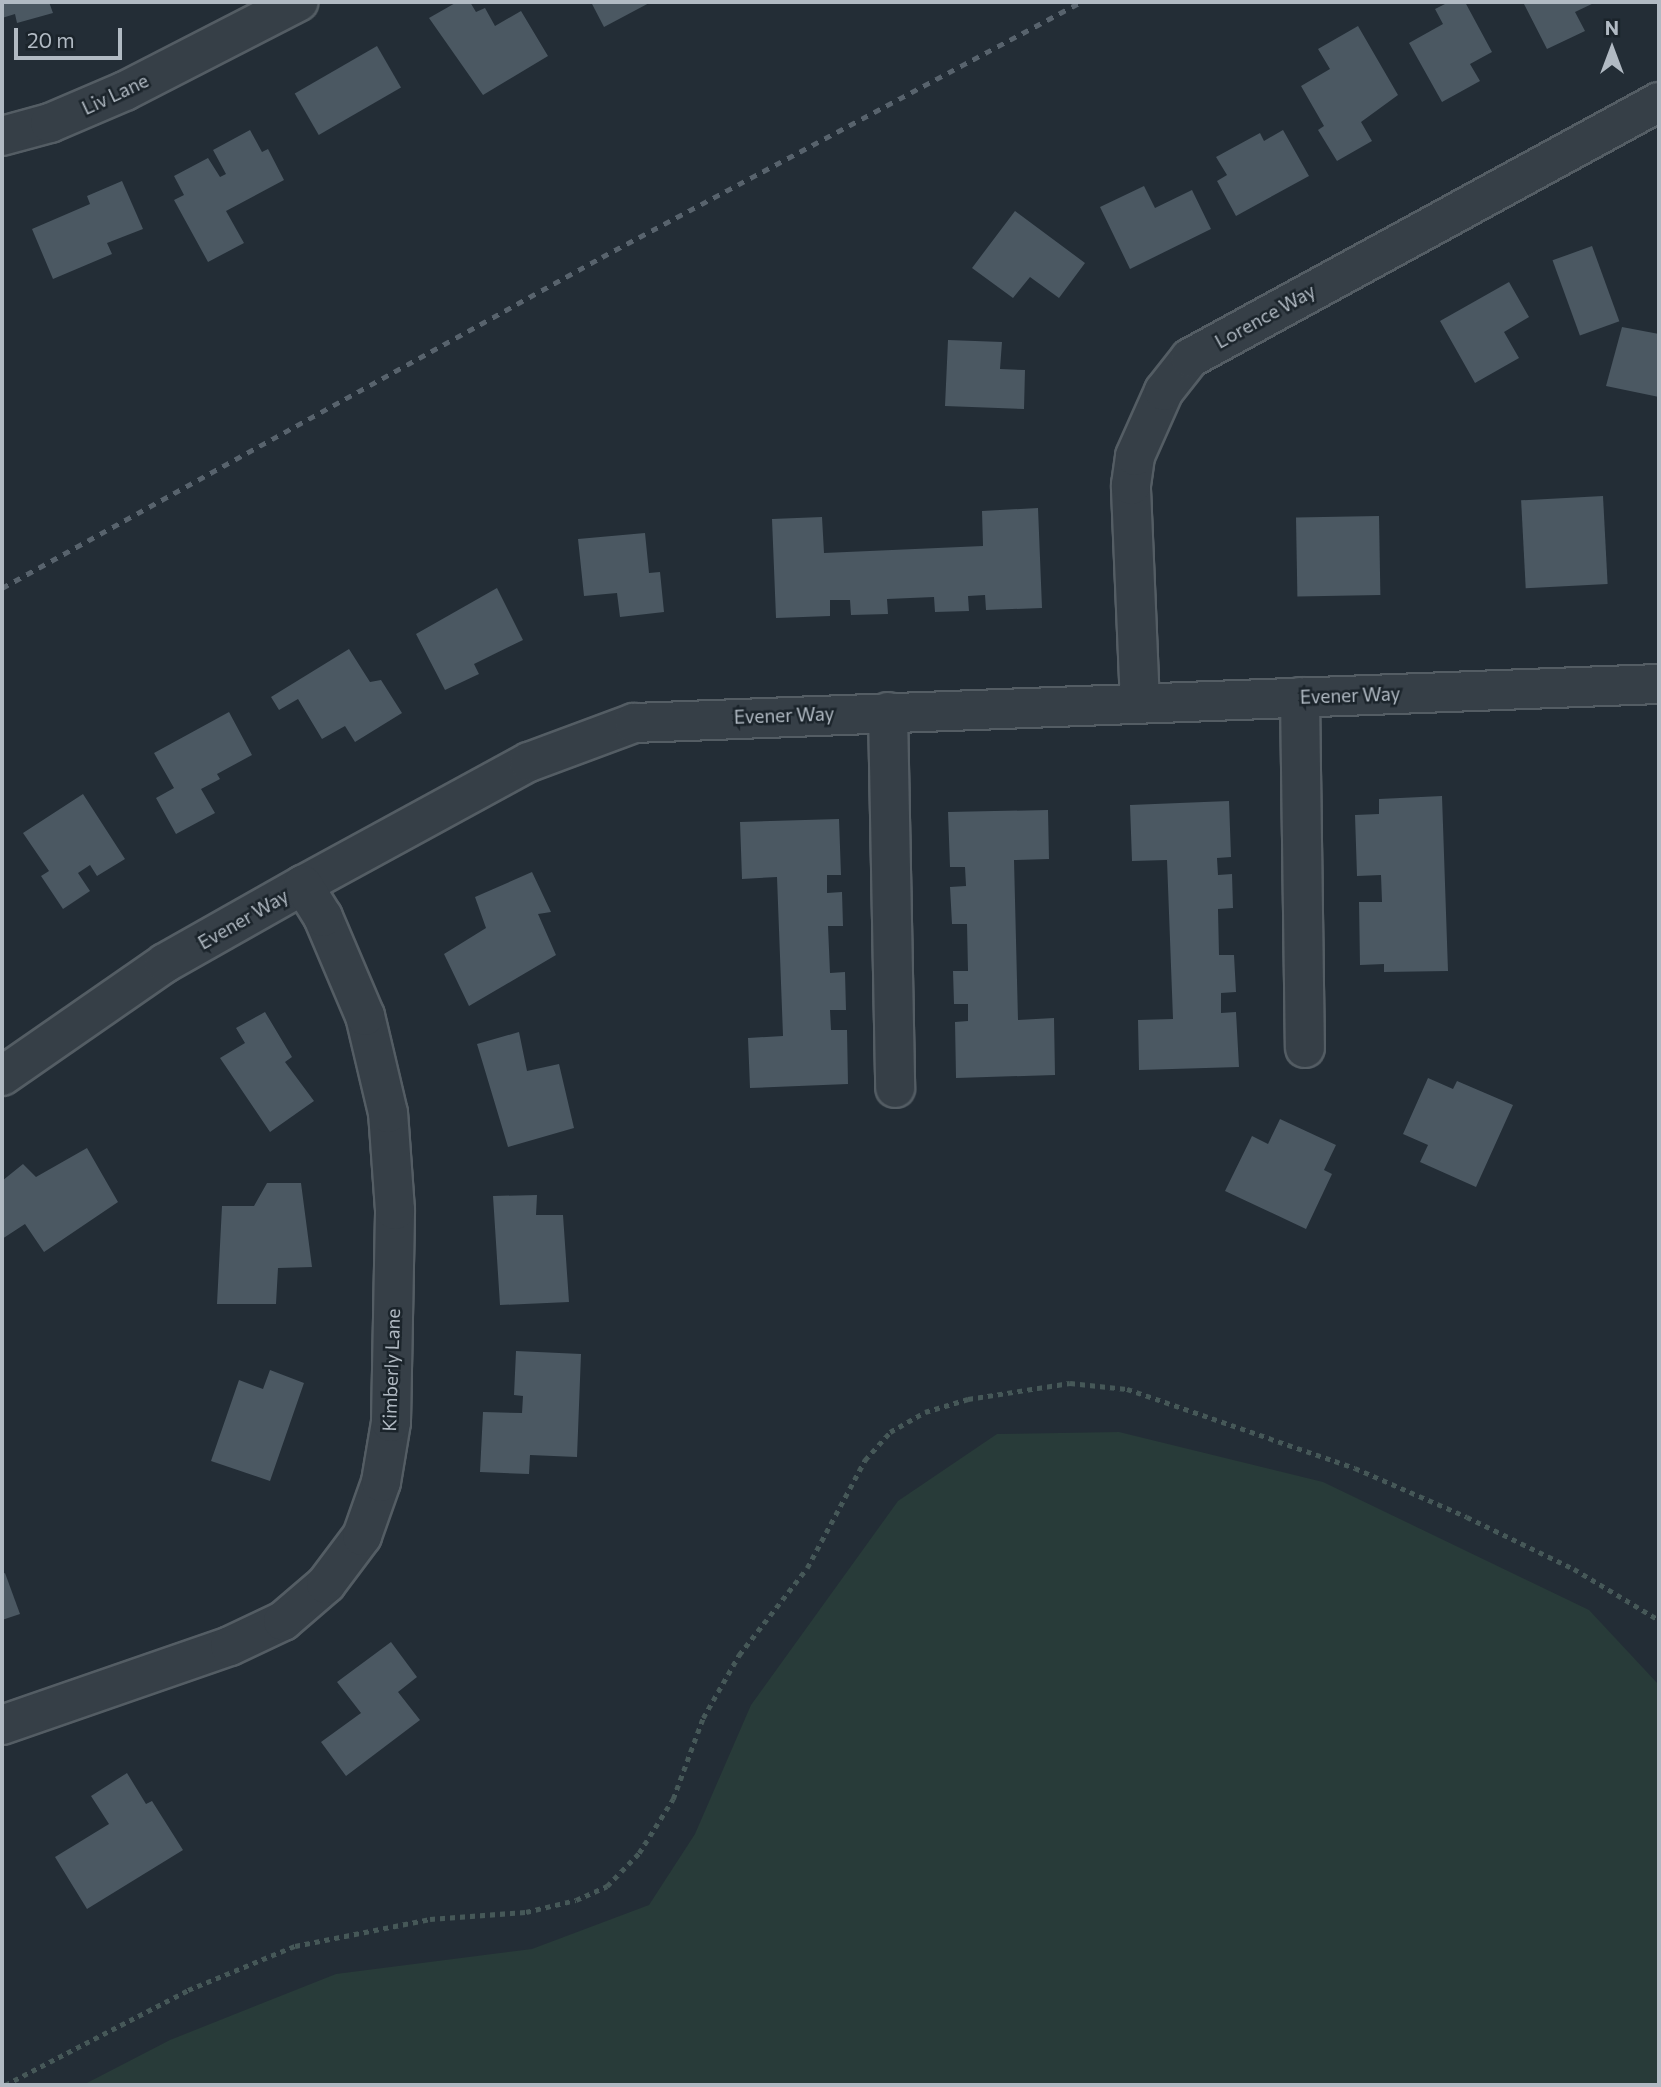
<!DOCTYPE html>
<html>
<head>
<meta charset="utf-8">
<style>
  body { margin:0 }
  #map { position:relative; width:1661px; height:2087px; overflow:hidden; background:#232d36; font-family:Commissioner,sans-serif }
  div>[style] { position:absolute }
  .green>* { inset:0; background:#283b39 }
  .building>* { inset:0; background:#4b5862; transform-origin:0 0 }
  .path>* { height:4.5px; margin-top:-2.25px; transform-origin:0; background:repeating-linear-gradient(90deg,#465858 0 5px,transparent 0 10px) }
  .roads { filter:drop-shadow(2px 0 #545d64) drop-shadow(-2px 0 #545d64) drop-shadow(0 2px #545d64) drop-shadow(0 -2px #545d64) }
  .minor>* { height:38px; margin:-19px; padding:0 19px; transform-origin:19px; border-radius:19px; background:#363f47 }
  .rail>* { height:5px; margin-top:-2.5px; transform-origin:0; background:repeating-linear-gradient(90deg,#58636d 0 7px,transparent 0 14px) }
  span { translate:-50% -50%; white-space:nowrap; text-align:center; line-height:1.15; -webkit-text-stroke:5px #1b242b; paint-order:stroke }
  .street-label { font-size:19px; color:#b1bac3 }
  .frame { position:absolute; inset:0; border:4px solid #b1bac3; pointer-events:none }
  .north { position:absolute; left:1577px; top:14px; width:70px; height:70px; -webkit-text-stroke:5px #1b242b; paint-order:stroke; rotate:0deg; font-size:19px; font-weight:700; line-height:28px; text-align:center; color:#b1bac3 }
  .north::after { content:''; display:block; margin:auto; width:24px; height:32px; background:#b1bac3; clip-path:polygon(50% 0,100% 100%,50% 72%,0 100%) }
  .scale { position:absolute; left:14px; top:28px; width:108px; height:32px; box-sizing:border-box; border:4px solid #b1bac3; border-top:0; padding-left:9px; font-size:21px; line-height:24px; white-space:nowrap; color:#b1bac3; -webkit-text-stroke:5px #1b242b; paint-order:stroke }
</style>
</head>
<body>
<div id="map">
  <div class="green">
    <div style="clip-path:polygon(1119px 1432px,1323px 1482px,1589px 1610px,1659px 1685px,1659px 2085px,83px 2085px,170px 2040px,336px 1974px,532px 1949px,649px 1905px,695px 1834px,751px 1705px,898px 1501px,997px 1434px)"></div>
  </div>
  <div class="building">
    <div style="clip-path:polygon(2px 2px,49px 2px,53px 13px,17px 23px,15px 14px,2px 18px)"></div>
    <div style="clip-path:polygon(457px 2px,470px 2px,476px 12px,485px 8px,495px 26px,521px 11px,548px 56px,483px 95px,429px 18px)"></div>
    <div style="clip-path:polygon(591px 2px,651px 2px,604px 27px)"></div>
    <div style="clip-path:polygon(1449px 2px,1465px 2px,1492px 52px,1470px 64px,1480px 81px,1442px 102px,1409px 43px,1443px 24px,1435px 9px)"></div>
    <div style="clip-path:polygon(1523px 2px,1596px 2px,1575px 12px,1585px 31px,1547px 49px)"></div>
    <div style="clip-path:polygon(1358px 26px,1398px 95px,1361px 122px,1372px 141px,1337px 161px,1318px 130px,1324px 126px,1301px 86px,1330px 69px,1318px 49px)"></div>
    <div style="left:377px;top:46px;width:48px;height:95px;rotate:60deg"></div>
    <div style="clip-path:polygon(250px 130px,262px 152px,268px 149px,284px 180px,226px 211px,244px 243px,208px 262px,174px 200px,184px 195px,174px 176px,208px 158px,220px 177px,226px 174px,213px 150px)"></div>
    <div style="clip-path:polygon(1283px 130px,1309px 176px,1236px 216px,1217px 181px,1227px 175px,1216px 157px,1260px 133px,1264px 141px)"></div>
    <div style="clip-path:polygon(122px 181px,143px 229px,107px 243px,112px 254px,53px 279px,32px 229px,90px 204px,87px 196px)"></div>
    <div style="clip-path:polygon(1144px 186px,1155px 208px,1192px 190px,1211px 229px,1130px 269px,1100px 207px)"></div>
    <div style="clip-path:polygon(1015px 211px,1085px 263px,1059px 298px,1030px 277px,1013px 298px,972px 268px)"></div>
    <div style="left:1592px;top:246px;width:80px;height:42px;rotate:70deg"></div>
    <div style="clip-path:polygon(1509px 282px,1529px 317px,1504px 332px,1519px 358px,1475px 383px,1440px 321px)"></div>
    <div style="clip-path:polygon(1622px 327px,1659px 334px,1659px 397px,1606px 386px)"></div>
    <div style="clip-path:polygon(948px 340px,1002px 342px,1000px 369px,1025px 370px,1024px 409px,945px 406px)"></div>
    <div style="left:1603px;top:496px;width:88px;height:82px;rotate:87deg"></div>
    <div style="clip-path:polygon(1038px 508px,1042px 608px,986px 610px,985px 595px,968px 596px,969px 611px,935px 612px,934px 597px,887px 599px,888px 614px,851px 615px,850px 600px,830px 600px,830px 616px,776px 618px,772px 519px,822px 517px,824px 553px,983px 546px,982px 511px)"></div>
    <div style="left:1379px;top:516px;width:79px;height:83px;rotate:89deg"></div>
    <div style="clip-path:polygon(645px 533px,649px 573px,660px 572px,664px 612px,620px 617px,617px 593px,584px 596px,578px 539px)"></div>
    <div style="clip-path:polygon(497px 588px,523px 640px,474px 664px,479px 674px,445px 690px,416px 634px)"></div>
    <div style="clip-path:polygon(349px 649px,370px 682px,381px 680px,402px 713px,355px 742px,345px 726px,322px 739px,298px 699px,279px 710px,271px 697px)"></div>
    <div style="clip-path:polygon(229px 712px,252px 755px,217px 774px,220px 779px,201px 789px,215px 813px,176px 834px,156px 798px,174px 788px,154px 753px)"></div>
    <div style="clip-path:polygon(83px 794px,125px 859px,97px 876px,90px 865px,78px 873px,90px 891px,63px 909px,41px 876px,49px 871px,23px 833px)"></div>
    <div style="clip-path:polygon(1442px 796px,1448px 971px,1384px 972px,1384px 964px,1360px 965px,1359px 902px,1382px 902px,1381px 875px,1357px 876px,1355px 815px,1379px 814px,1379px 799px)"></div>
    <div style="clip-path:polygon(1229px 801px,1231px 857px,1217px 858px,1218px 875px,1232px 874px,1233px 908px,1218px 909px,1219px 955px,1234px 955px,1236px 992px,1221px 993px,1221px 1013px,1236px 1012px,1239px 1067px,1139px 1070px,1138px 1020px,1173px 1019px,1167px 860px,1132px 861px,1130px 805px)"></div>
    <div style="clip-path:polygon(1048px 810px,1049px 859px,1014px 860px,1018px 1020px,1054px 1018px,1055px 1075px,956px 1078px,955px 1022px,968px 1021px,968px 1004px,954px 1004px,953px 971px,968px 971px,967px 924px,952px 924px,950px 887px,966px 886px,965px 867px,950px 867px,948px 812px)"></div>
    <div style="clip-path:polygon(839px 819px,841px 875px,827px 875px,827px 893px,842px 892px,843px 926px,828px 926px,830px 973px,845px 972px,846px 1010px,830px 1010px,831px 1030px,847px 1030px,848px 1084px,750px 1088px,748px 1038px,783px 1036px,777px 877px,742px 879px,740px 822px)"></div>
    <div style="clip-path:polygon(532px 872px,551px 912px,538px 914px,556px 955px,469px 1006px,444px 954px,486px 928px,475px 897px)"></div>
    <div style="clip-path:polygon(265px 1012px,292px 1057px,285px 1062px,314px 1101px,270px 1132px,220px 1058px,245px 1043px,236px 1028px)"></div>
    <div style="clip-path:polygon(519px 1032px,527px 1071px,559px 1064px,574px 1128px,508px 1147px,477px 1044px)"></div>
    <div style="clip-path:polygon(1428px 1078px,1453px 1089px,1457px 1081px,1513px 1105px,1476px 1187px,1420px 1162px,1428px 1145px,1403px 1134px)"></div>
    <div style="clip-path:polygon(1280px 1119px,1336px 1145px,1324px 1170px,1332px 1174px,1306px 1229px,1225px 1191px,1252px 1136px,1268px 1144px)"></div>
    <div style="clip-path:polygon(87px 1148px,118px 1202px,44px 1252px,25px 1224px,2px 1239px,2px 1181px,23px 1164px,36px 1177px)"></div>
    <div style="clip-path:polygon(267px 1183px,301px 1183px,312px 1267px,278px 1268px,276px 1304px,217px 1304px,222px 1206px,254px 1206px)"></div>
    <div style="clip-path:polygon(537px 1195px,536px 1215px,563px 1215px,569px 1302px,500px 1305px,493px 1196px)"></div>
    <div style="clip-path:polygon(516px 1351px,581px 1354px,577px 1457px,530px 1455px,529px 1474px,480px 1472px,483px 1412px,522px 1413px,523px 1396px,514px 1395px)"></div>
    <div style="clip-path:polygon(270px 1370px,304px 1383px,270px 1481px,211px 1461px,239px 1380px,263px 1389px)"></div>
    <div style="clip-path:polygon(5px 1573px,20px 1614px,2px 1620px,2px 1574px)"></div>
    <div style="clip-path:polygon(391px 1642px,417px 1677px,398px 1692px,420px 1720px,346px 1776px,321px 1742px,361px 1713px,337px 1682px)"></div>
    <div style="clip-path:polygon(127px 1773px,146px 1804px,152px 1801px,183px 1850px,87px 1909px,55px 1857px,109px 1824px,91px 1796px)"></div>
  </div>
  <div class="path">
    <div style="left:5px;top:2085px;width:206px;rotate:-27.4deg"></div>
    <div style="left:188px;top:1990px;width:116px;rotate:-22.4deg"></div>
    <div style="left:295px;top:1946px;width:138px;rotate:-11.3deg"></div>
    <div style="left:430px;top:1919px;width:96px;rotate:-4.2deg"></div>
    <div style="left:526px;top:1912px;width:51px;rotate:-13.5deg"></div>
    <div style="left:576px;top:1900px;width:34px;rotate:-24deg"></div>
    <div style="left:607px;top:1886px;width:46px;rotate:-45.9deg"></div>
    <div style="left:639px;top:1853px;width:64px;rotate:-57.8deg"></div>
    <div style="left:673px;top:1799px;width:86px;rotate:-69.7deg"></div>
    <div style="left:703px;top:1718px;width:73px;rotate:-60.3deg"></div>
    <div style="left:739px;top:1655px;width:110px;rotate:-52deg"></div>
    <div style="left:807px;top:1568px;width:123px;rotate:-61.8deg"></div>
    <div style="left:865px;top:1460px;width:38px;rotate:-48deg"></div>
    <div style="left:890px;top:1432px;width:40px;rotate:-29.7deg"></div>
    <div style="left:925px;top:1412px;width:45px;rotate:-16.8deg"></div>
    <div style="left:968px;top:1399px;width:103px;rotate:-8.9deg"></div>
    <div style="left:1070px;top:1383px;width:57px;rotate:6deg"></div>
    <div style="left:1127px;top:1389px;width:241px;rotate:19.1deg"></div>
    <div style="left:1355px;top:1468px;width:122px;rotate:23.6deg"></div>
    <div style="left:1467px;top:1517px;width:119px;rotate:25.9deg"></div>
    <div style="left:1574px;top:1569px;width:99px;rotate:31deg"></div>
  </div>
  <div class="roads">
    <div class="minor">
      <div style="left:2px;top:136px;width:50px;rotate:-15.2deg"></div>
      <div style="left:50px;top:123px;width:82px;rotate:-23.1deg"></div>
      <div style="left:125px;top:91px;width:195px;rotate:-27.2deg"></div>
      <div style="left:1300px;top:697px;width:351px;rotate:89.2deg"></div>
      <div style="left:1140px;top:704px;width:219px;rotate:-92.4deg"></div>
      <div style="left:1131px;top:485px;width:29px;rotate:-82deg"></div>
      <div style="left:1135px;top:456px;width:71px;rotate:-66deg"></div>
      <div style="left:1164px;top:391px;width:42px;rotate:-51.8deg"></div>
      <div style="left:1190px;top:358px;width:534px;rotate:-28.63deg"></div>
      <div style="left:888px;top:712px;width:376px;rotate:88.9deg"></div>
      <div style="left:2px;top:1076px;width:198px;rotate:-34.7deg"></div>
      <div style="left:165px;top:963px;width:159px;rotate:-29.5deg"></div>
      <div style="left:303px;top:885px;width:257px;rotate:-28.6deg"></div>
      <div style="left:529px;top:762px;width:112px;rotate:-20.4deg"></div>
      <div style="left:634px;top:723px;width:1026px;rotate:-2.18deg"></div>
      <div style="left:2px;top:1725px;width:241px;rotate:-19.1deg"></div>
      <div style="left:230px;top:1646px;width:59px;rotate:-25.3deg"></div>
      <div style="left:283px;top:1621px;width:57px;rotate:-40.7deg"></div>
      <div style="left:326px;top:1584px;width:60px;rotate:-53.1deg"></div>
      <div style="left:362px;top:1536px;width:57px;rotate:-70.6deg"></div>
      <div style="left:381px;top:1482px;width:61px;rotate:-80.5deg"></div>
      <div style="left:391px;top:1422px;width:212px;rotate:-88.9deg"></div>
      <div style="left:395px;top:1210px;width:97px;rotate:-94.1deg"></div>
      <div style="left:388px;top:1113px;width:100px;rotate:-103.3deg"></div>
      <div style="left:365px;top:1016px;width:108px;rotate:-113deg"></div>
      <div style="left:323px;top:917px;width:38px;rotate:-122deg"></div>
    </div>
  </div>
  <div class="rail">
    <div style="left:2px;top:588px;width:685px;rotate:-28.88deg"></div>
    <div style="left:602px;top:257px;width:543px;rotate:-28.03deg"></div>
  </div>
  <div class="street-label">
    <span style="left:115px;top:94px;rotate:-25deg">Liv Lane</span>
    <span style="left:1265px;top:316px;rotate:-29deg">Lorence Way</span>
    <span style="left:1350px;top:695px;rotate:-2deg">Evener Way</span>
    <span style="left:784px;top:715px;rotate:-2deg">Evener Way</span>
    <span style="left:243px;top:919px;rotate:-30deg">Evener Way</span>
    <span style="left:391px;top:1370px;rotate:-88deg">Kimberly Lane</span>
  </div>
  <div class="frame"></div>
  <div class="north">N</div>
  <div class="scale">20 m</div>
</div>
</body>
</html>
